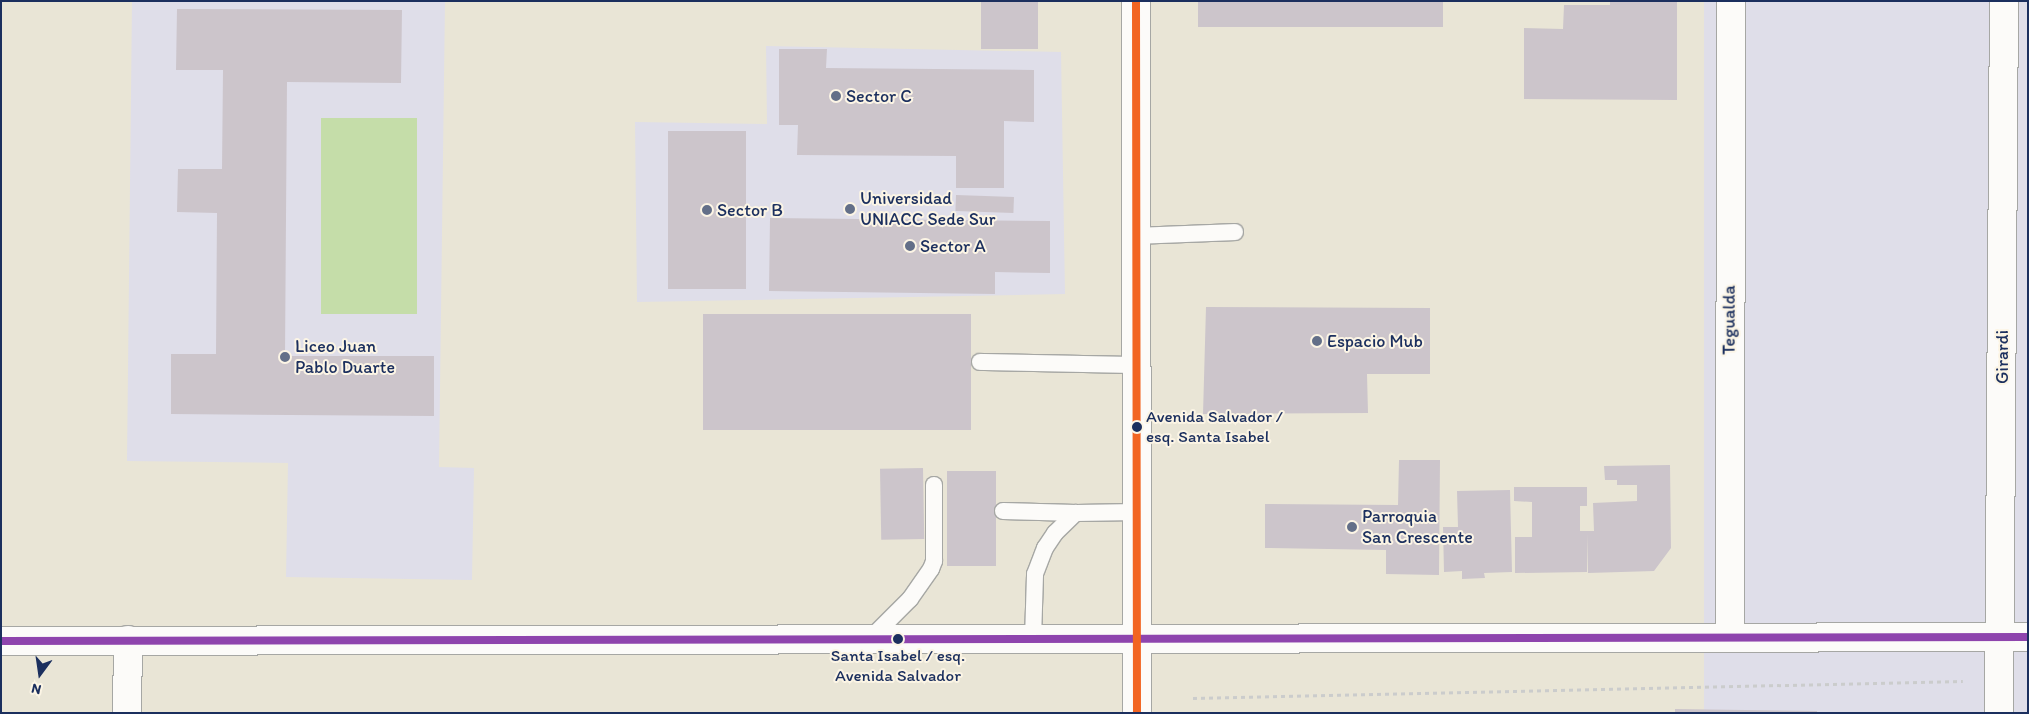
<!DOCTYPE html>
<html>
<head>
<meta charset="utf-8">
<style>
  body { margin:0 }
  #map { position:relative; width:2029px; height:714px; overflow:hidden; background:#e9e5d6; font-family:Itim,sans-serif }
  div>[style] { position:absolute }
  .built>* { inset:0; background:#dfdee9; transform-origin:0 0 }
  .green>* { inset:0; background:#c5dda9; transform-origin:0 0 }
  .building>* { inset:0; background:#ccc5cb; transform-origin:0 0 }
  .path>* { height:3px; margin-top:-1.5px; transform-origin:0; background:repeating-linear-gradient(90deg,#cbcccc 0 4px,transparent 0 8px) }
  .roads { filter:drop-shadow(1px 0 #a6a7a4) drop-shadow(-1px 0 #a6a7a4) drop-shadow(0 1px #a6a7a4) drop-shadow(0 -1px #a6a7a4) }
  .lane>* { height:16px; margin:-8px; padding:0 8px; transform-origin:8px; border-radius:8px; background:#fcfbf9 }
  .street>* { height:28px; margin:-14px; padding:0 14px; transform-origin:14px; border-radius:14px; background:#fcfbf9 }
  .secondary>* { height:28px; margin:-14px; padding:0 14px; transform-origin:14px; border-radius:14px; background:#fcfbf9 }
  .bus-1>* { height:8px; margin:-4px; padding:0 4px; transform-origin:4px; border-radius:4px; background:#8e44ad }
  .bus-2>* { height:8px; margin:-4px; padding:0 4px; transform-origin:4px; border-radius:4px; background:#f26522 }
  .dots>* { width:14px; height:14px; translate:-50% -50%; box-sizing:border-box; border:2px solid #fcf5e5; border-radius:50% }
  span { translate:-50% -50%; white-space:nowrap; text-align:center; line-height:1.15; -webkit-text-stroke:4px #fcf5e5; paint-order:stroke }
  .bus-label { font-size:17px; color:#1b2f5e }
  .left { translate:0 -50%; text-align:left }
  .poi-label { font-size:18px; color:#1b2f5e }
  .street-label { font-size:18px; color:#1b2f5e }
  .frame { position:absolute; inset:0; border:2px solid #1b2f5e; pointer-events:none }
  .north { position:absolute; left:15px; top:649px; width:50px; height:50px; -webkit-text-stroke:4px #fcf5e5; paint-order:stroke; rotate:194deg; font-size:14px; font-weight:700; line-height:20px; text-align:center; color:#1b2f5e }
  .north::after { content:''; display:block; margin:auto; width:18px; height:22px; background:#1b2f5e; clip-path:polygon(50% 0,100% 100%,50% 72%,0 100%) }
</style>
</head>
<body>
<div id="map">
  <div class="built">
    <div style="clip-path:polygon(132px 1px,445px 1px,439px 467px,474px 468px,472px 580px,286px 577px,288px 463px,127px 461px)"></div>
    <div style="left:1704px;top:1px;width:324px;height:712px"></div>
    <div style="clip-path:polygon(766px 46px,1061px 52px,1065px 294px,637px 302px,635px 122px,767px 124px)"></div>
  </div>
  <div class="green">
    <div style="left:417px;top:118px;width:196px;height:96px;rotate:90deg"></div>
  </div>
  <div class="building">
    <div style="left:981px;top:1px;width:57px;height:48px"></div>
    <div style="left:1198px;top:1px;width:245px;height:26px"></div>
    <div style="clip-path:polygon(1610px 1px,1677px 1px,1677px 100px,1524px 99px,1524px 28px,1563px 29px,1564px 5px,1610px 5px)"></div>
    <div style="clip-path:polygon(177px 9px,402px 10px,401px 83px,287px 82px,285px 356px,434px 356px,434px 416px,171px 414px,171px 354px,216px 354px,217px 213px,177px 212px,178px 169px,222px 169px,223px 70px,176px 70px)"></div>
    <div style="clip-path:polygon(779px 49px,827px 49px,826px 68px,1034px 70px,1034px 122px,1004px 121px,1004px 188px,956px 188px,956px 156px,797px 155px,798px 125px,779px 125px)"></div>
    <div style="left:668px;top:131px;width:78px;height:158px"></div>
    <div style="left:956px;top:195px;width:58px;height:16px;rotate:2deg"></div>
    <div style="clip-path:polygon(770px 218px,1050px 221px,1050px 273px,995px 272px,995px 294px,769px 291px)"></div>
    <div style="clip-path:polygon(1206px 307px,1430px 308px,1430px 374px,1367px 374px,1368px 413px,1203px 414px)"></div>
    <div style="left:703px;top:314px;width:268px;height:116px"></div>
    <div style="clip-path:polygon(1399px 460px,1440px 460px,1439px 575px,1386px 574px,1386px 550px,1265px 548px,1265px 504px,1398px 505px)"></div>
    <div style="clip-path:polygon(1670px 465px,1671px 548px,1654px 571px,1588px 573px,1587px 534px,1587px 572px,1515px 573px,1515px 537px,1532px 537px,1532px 502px,1514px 501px,1514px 487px,1587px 487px,1587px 506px,1580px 506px,1580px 531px,1594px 531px,1593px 503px,1637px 501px,1637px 485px,1617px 485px,1617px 480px,1605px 480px,1604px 466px)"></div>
    <div style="left:923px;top:468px;width:71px;height:43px;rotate:89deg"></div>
    <div style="left:947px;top:471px;width:49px;height:95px"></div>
    <div style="clip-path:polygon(1510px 490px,1512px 572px,1484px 573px,1485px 578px,1462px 579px,1462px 571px,1444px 572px,1443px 527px,1458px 527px,1457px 491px)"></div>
    <div style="clip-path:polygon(1675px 709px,1817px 711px,1817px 713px,1675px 713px)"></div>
  </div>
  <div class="path">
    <div style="left:1193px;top:698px;width:770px;rotate:-1.26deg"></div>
  </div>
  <div class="roads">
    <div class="lane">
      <div style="left:1136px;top:236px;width:99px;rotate:-2.3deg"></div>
      <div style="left:980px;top:362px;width:157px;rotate:1.1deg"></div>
      <div style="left:1003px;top:511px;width:73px;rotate:1.6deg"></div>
      <div style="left:870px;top:639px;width:57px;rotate:-45deg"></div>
      <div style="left:910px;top:599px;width:37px;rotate:-55deg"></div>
      <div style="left:931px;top:569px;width:9px;rotate:-69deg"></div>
      <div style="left:934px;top:561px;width:76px;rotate:-90deg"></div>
      <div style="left:1033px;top:639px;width:65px;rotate:-88.2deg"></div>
      <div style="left:1035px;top:574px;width:28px;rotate:-69deg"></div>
      <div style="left:1045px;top:548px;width:18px;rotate:-56deg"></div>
      <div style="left:1055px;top:533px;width:29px;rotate:-44deg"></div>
      <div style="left:1076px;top:513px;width:61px;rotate:-0.9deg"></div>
    </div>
    <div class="street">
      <div style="left:1730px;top:638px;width:637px;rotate:-89.91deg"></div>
      <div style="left:127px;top:713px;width:73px;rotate:-89.2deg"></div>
      <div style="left:1999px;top:713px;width:712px;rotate:-89.6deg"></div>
    </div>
    <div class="secondary">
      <div style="left:1136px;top:1px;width:712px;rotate:89.92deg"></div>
      <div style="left:1px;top:641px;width:2027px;rotate:-0.11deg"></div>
    </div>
  </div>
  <div class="bus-1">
    <div style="left:1px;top:641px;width:2027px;rotate:-0.11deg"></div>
  </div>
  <div class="bus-2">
    <div style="left:1136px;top:1px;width:712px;rotate:89.92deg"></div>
  </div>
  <div class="dots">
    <div style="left:836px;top:96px;background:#636f88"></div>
    <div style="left:850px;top:209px;background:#636f88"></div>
    <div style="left:707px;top:210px;background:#636f88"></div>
    <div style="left:910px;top:246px;background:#636f88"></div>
    <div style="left:1317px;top:341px;background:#636f88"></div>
    <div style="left:285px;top:357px;background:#636f88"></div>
    <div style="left:1137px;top:427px;background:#1b2f5e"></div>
    <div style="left:1352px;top:527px;background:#636f88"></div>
    <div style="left:898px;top:639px;background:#1b2f5e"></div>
  </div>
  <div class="bus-label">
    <span class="left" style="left:1146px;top:427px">Avenida Salvador /<br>esq. Santa Isabel</span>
    <span style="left:898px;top:666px">Santa Isabel / esq.<br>Avenida Salvador</span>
  </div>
  <div class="poi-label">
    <span class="left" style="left:846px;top:96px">Sector C</span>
    <span class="left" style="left:860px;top:209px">Universidad<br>UNIACC Sede Sur</span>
    <span class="left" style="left:717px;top:210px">Sector B</span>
    <span class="left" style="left:920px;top:246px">Sector A</span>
    <span class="left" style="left:1327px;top:341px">Espacio Mub</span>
    <span class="left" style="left:295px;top:357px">Liceo Juan<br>Pablo Duarte</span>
    <span class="left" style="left:1362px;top:527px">Parroquia<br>San Crescente</span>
  </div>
  <div class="street-label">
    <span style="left:1729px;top:320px;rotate:-90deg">Tegualda</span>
    <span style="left:2002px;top:357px;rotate:-90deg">Girardi</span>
  </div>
  <div class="frame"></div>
  <div class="north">N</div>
</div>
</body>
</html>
